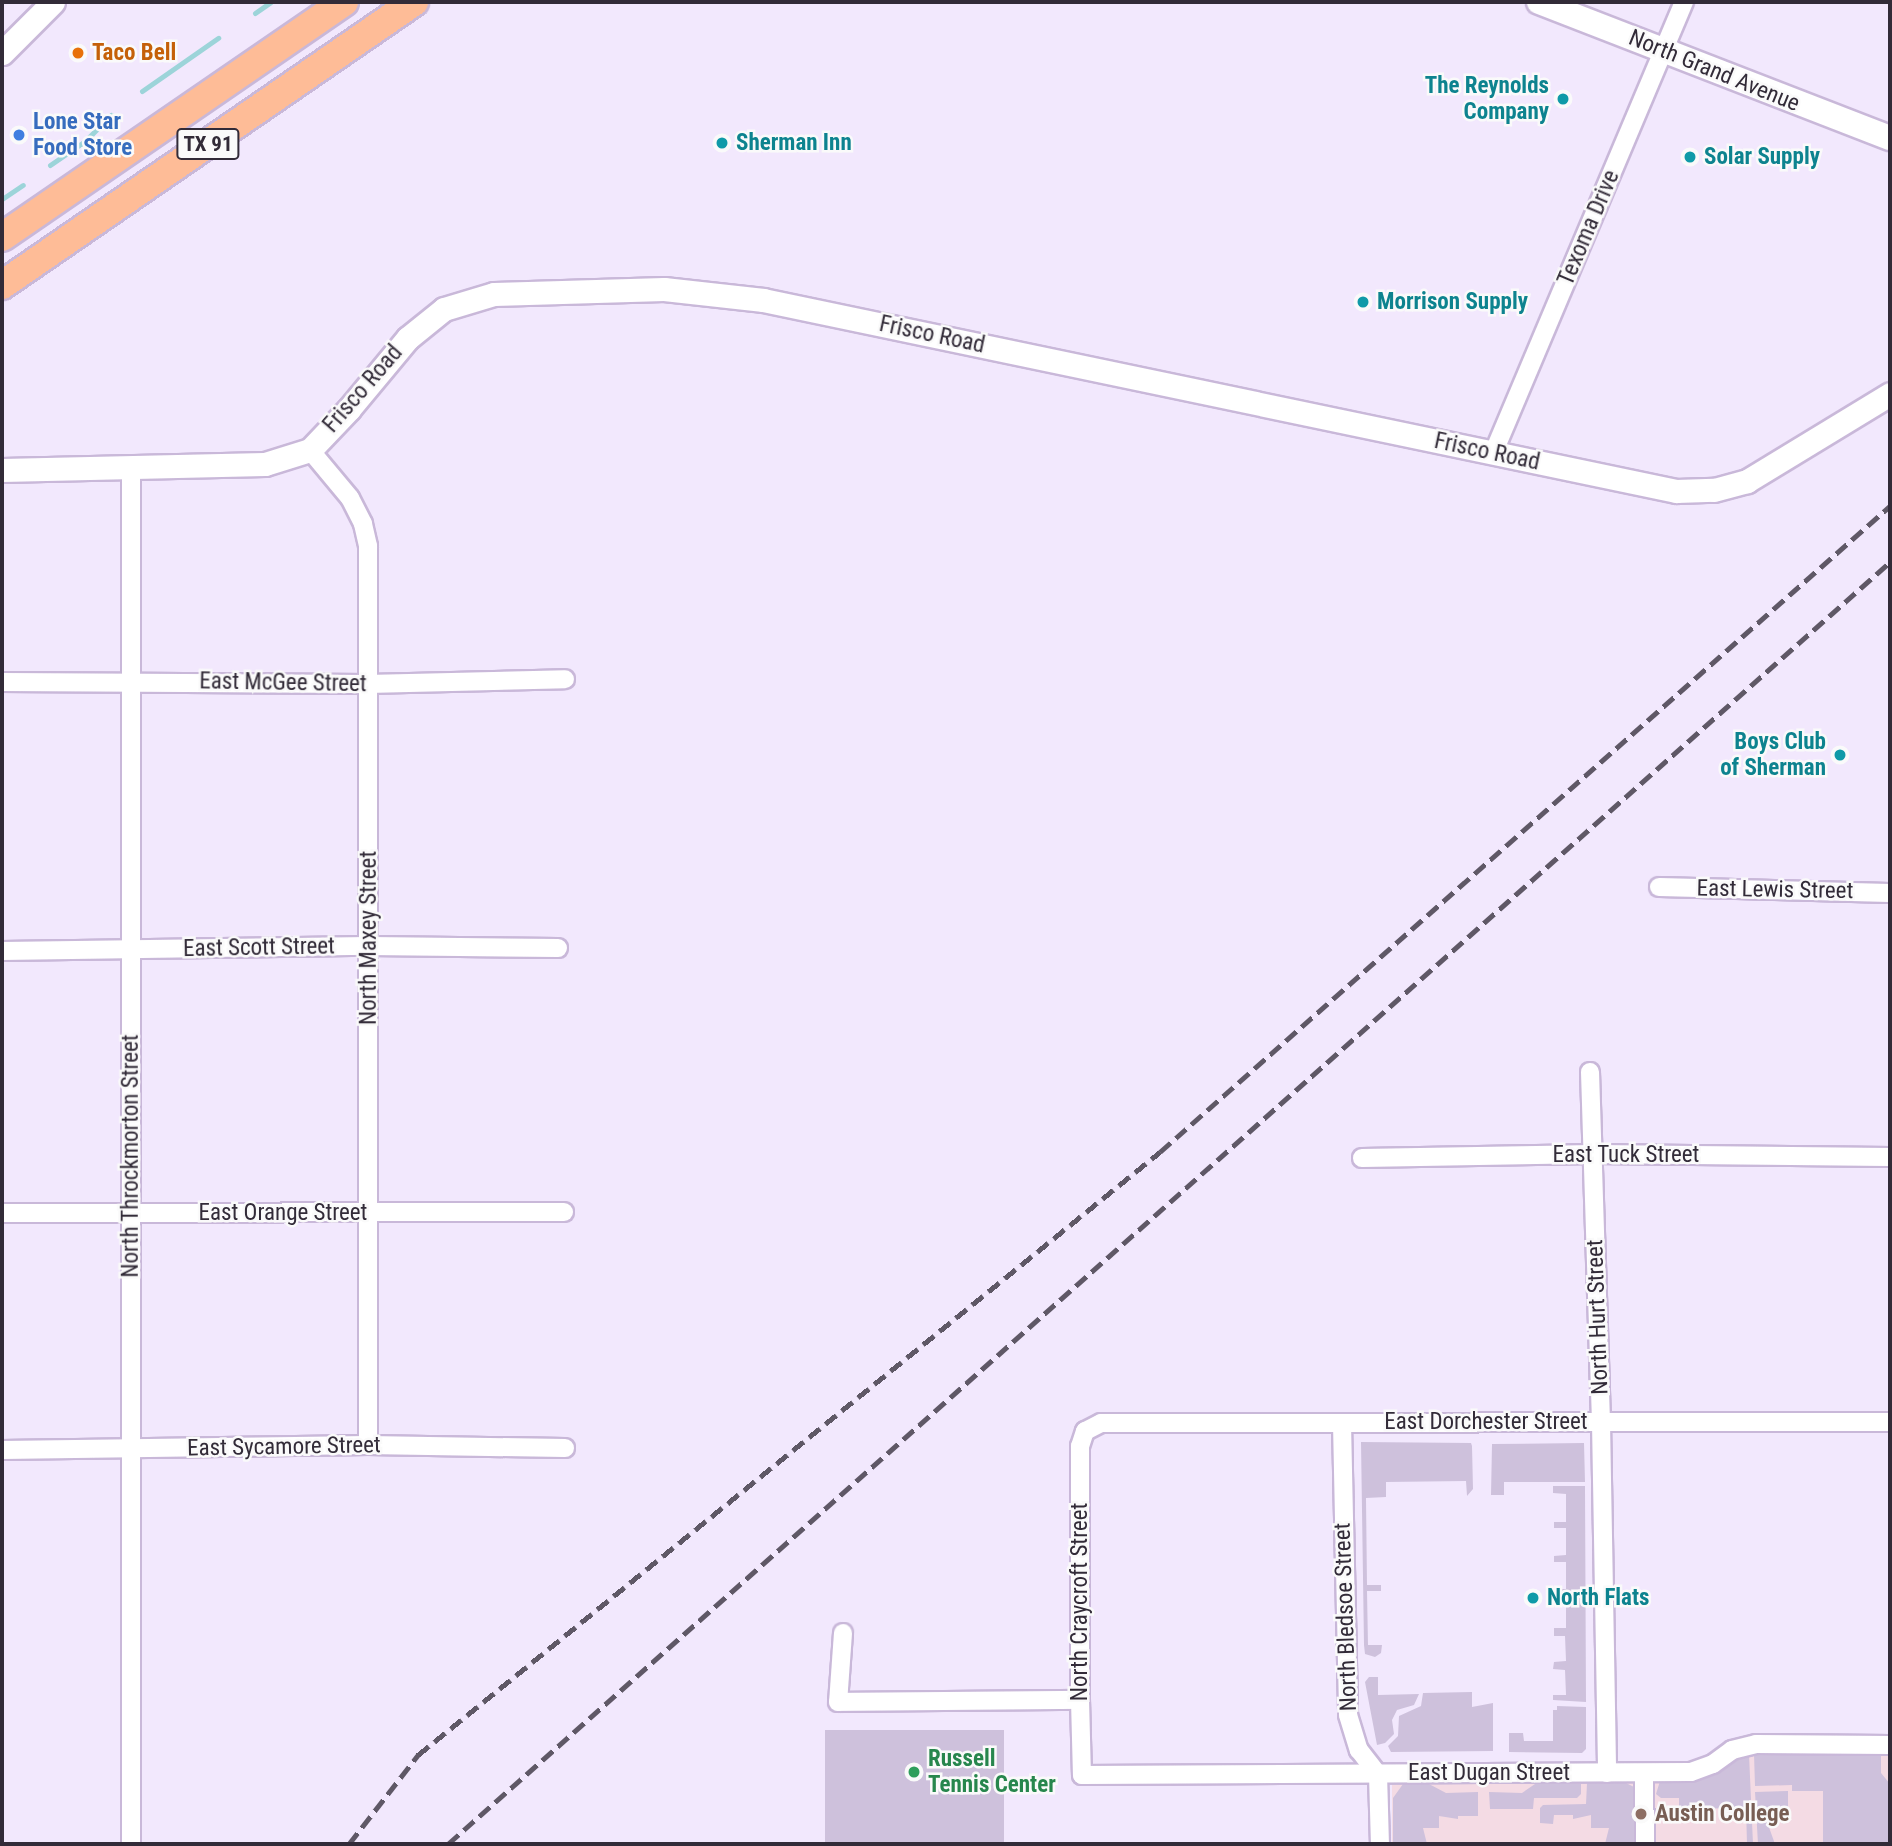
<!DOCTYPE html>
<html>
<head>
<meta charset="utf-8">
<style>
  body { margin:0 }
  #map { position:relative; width:1892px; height:1846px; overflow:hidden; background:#f2e8fd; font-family:"Roboto Condensed",sans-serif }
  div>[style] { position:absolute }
  .education>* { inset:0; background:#f4dbe4 }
  .green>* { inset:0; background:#cec1dc; transform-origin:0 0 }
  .stream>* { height:5px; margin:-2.5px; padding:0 2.5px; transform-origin:2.5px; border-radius:2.5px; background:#9cd4d9 }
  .roads { filter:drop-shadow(2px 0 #c9b8d9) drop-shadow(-2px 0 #c9b8d9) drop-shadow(0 2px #c9b8d9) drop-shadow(0 -2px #c9b8d9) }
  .minor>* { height:18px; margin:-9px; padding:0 9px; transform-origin:9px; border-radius:9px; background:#fff }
  .tertiary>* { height:23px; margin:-11.5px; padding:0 11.5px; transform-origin:11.5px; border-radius:11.5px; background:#fff }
  .secondary>* { height:24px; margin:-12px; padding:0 12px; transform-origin:12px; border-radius:12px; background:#fff }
  .primary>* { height:28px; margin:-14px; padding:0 14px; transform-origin:14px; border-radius:14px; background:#febc97 }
  .rail>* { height:5px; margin-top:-2.5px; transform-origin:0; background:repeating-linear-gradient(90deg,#5f5866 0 14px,transparent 0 21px) }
  .dots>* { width:19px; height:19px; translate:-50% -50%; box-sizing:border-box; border:4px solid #fafafa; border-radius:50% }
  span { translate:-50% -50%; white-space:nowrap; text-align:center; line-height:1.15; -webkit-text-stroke:5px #fafafa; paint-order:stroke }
  .shield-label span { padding:2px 5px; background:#fafafa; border:2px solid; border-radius:5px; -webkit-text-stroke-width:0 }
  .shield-label { font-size:21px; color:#322b38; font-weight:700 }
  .food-label { font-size:23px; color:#c56008; font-weight:700 }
  .left { translate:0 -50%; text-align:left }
  .street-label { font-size:23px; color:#322b38 }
  .culture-label { font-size:23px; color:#0d838f; font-weight:700 }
  .right { translate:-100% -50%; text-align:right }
  .shop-label { font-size:23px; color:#366cbe; font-weight:700 }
  .leisure-label { font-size:23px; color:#27864d; font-weight:700 }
  .education-label { font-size:23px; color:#785e54; font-weight:700 }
  .frame { position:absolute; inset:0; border:4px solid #322b38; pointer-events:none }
</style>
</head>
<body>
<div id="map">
  <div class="education">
    <div style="clip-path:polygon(1890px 1753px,1890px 1844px,1392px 1844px,1392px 1783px,1703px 1779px,1741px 1754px)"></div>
  </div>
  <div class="green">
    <div style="clip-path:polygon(1361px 1442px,1471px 1443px,1472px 1446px,1473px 1489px,1467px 1496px,1466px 1481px,1386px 1482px,1386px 1497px,1366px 1498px,1367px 1585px,1381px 1585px,1381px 1591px,1367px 1591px,1368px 1645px,1382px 1645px,1381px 1653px,1375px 1657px,1365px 1654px,1364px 1645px)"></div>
    <div style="clip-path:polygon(1584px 1443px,1585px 1482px,1504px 1482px,1504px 1495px,1491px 1495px,1492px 1444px)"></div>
    <div style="clip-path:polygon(1553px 1486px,1585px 1486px,1586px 1702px,1553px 1700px,1553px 1695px,1566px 1695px,1565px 1670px,1553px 1669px,1554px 1662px,1566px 1661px,1565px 1636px,1554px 1636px,1554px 1628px,1566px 1628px,1566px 1601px,1554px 1601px,1554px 1589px,1566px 1589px,1566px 1562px,1554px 1562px,1554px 1556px,1566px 1555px,1566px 1528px,1554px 1528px,1554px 1522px,1566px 1522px,1566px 1494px,1553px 1493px)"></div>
    <div style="clip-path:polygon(1369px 1677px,1378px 1677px,1378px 1695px,1419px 1694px,1414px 1705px,1397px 1710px,1392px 1720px,1394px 1734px,1385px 1743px,1377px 1745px,1365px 1682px)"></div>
    <div style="clip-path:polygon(1472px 1692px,1472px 1707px,1493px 1703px,1493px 1751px,1391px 1752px,1388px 1746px,1398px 1736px,1399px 1716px,1421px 1706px,1423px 1693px)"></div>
    <div style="clip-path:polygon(1557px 1706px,1586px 1707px,1586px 1749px,1582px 1753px,1509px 1752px,1509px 1733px,1523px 1733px,1524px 1741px,1553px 1741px,1553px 1710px,1557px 1710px)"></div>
    <div style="left:825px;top:1730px;width:179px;height:114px"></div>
    <div style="clip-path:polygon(1881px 1752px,1881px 1773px,1890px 1784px,1890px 1844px,1823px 1844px,1823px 1791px,1792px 1791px,1792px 1785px,1755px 1786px,1754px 1754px)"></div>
    <div style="clip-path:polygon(1741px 1754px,1749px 1754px,1753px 1844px,1747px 1844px,1746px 1808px,1679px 1809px,1679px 1798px,1661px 1798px,1656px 1794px,1660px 1781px,1706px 1777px)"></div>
    <div style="clip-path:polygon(1587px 1783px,1626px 1783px,1634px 1787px,1636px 1844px,1605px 1844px,1609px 1828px,1591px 1828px,1591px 1815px,1573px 1819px,1573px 1815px,1554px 1815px,1553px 1824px,1540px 1823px,1540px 1808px,1543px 1805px,1586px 1804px)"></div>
    <div style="clip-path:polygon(1403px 1784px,1429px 1784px,1446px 1793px,1478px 1792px,1478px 1816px,1458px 1816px,1458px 1819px,1439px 1816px,1439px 1828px,1423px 1828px,1427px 1844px,1393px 1844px,1393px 1798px)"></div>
    <div style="clip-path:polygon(1535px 1784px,1581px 1784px,1581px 1794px,1577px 1798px,1534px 1798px,1533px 1809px,1490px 1809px,1489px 1792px,1522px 1793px)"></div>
    <div style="clip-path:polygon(1788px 1791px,1788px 1815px,1783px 1815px,1783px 1824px,1775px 1814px,1766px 1819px,1775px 1844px,1758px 1844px,1755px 1792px)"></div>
  </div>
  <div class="stream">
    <div style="left:255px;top:13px;width:19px;rotate:-35deg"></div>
    <div style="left:142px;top:91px;width:93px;rotate:-34.9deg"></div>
    <div style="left:50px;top:165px;width:42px;rotate:-34.4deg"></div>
    <div style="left:85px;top:141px;width:37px;rotate:-45deg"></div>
    <div style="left:2px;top:199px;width:25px;rotate:-34deg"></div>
  </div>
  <div class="roads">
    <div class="minor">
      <div style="left:310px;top:450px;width:62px;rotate:50.2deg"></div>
      <div style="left:350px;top:498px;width:29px;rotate:63deg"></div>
      <div style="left:363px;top:524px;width:23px;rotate:77deg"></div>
      <div style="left:368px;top:546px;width:899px;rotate:90deg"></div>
      <div style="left:1493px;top:454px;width:491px;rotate:-67.1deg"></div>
      <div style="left:2px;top:682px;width:365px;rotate:0.3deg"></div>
      <div style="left:367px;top:684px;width:198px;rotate:-1.4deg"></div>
      <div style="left:1659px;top:887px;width:231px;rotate:1.5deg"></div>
      <div style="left:2px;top:951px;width:367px;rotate:-0.8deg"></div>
      <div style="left:369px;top:946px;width:189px;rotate:0.6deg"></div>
      <div style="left:1590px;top:1072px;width:350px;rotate:88.2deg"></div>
      <div style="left:1601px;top:1422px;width:351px;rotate:89deg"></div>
      <div style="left:1362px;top:1158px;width:232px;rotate:-1deg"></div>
      <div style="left:1594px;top:1154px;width:296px;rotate:0.6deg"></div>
      <div style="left:2px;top:1213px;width:562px;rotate:-0.1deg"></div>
      <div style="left:1890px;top:1422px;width:789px;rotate:179.93deg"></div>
      <div style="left:1101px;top:1423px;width:18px;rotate:153deg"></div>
      <div style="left:1085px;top:1431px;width:16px;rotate:108deg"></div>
      <div style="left:1080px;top:1446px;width:254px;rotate:90deg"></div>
      <div style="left:1080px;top:1700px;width:75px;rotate:88.5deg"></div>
      <div style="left:1082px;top:1775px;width:609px;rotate:-0.28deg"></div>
      <div style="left:1691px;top:1772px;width:23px;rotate:-20deg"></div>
      <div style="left:1713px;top:1764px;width:24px;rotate:-36deg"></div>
      <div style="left:1732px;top:1750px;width:25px;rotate:-14deg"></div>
      <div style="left:1756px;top:1744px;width:134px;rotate:0.4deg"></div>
      <div style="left:1342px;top:1423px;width:292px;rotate:88.8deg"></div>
      <div style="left:1348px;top:1715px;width:37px;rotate:73deg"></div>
      <div style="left:1359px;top:1750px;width:31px;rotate:52deg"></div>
      <div style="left:1378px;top:1774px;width:70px;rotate:88.4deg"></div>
      <div style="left:2px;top:1450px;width:366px;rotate:-0.8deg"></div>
      <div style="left:368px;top:1445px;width:197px;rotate:0.9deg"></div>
      <div style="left:843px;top:1633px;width:69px;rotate:94.1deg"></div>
      <div style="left:838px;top:1702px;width:242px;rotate:-0.5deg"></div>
      <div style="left:1644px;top:1773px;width:71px;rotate:89.2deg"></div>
      <div style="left:131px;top:1844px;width:1377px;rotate:-90deg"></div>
    </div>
    <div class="tertiary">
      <div style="left:2px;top:53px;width:72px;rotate:-45deg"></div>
      <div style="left:2px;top:470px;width:263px;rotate:-1.3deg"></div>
      <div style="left:265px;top:464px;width:47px;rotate:-17.3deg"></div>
      <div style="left:310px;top:450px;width:57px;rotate:-46.4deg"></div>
      <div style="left:349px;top:409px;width:92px;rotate:-50.3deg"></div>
      <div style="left:408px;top:338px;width:46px;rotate:-38.9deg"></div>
      <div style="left:444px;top:309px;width:52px;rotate:-16.7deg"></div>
      <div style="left:494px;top:294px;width:170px;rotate:-1.7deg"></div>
      <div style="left:664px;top:289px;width:100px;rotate:6.3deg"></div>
      <div style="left:763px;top:300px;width:933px;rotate:11.82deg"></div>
      <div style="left:1676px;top:491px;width:38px;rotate:-2deg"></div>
      <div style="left:1714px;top:490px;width:34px;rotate:-15deg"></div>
      <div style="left:1747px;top:481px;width:167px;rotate:-31.3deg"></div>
    </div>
    <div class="secondary">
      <div style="left:1539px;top:2px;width:376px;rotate:21.2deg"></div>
    </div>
    <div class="primary">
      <div style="left:2px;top:237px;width:415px;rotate:-34.5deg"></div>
      <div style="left:2px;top:285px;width:500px;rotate:-34.5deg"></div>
    </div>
  </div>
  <div class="rail">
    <div style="left:349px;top:1844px;width:113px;rotate:-52.2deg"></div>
    <div style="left:418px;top:1755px;width:956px;rotate:-39.1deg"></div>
    <div style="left:1160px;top:1152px;width:975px;rotate:-41.51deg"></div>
    <div style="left:448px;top:1844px;width:1929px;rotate:-41.64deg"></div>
  </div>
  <div class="dots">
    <div style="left:78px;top:53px;background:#e8710a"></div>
    <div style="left:1563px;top:99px;background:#0f9aa8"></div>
    <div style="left:19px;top:135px;background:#3f7fe0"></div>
    <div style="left:722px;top:143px;background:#0f9aa8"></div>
    <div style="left:1690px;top:157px;background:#0f9aa8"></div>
    <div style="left:1363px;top:302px;background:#0f9aa8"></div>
    <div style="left:1840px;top:755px;background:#0f9aa8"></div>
    <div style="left:1533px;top:1598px;background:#0f9aa8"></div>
    <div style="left:914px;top:1772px;background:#2e9e5b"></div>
    <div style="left:1641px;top:1814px;background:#8d6e63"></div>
  </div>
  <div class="shield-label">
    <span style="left:208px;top:144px">TX 91</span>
  </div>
  <div class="food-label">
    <span class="left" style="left:92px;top:53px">Taco Bell</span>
  </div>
  <div class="street-label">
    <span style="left:1714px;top:71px;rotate:22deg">North Grand Avenue</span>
    <span style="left:1589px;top:228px;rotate:-67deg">Texoma Drive</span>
    <span style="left:932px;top:335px;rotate:12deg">Frisco Road</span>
    <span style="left:363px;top:389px;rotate:-49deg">Frisco Road</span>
    <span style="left:1487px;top:452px;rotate:12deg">Frisco Road</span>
    <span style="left:283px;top:683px;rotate:1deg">East McGee Street</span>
    <span style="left:1775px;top:890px;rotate:1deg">East Lewis Street</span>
    <span style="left:369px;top:938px;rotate:-90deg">North Maxey Street</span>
    <span style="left:259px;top:948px;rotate:-1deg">East Scott Street</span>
    <span style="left:1626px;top:1155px">East Tuck Street</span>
    <span style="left:131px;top:1156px;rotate:-90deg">North Throckmorton Street</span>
    <span style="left:283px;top:1213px">East Orange Street</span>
    <span style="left:1598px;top:1317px;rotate:-92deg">North Hurt Street</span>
    <span style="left:1486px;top:1422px">East Dorchester Street</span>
    <span style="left:284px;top:1447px;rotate:-1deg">East Sycamore Street</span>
    <span style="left:1080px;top:1602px;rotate:-90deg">North Craycroft Street</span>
    <span style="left:1346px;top:1617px;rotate:-92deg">North Bledsoe Street</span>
    <span style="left:1489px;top:1773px">East Dugan Street</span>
  </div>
  <div class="culture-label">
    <span class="right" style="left:1549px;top:99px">The Reynolds<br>Company</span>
    <span class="left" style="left:736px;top:143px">Sherman Inn</span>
    <span class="left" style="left:1704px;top:157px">Solar Supply</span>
    <span class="left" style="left:1377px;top:302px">Morrison Supply</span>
    <span class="right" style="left:1826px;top:755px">Boys Club<br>of Sherman</span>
    <span class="left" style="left:1547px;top:1598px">North Flats</span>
  </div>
  <div class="shop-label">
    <span class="left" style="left:33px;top:135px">Lone Star<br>Food Store</span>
  </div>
  <div class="leisure-label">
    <span class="left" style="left:928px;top:1772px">Russell<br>Tennis Center</span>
  </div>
  <div class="education-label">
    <span class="left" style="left:1655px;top:1814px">Austin College</span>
  </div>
  <div class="frame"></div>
</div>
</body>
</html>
